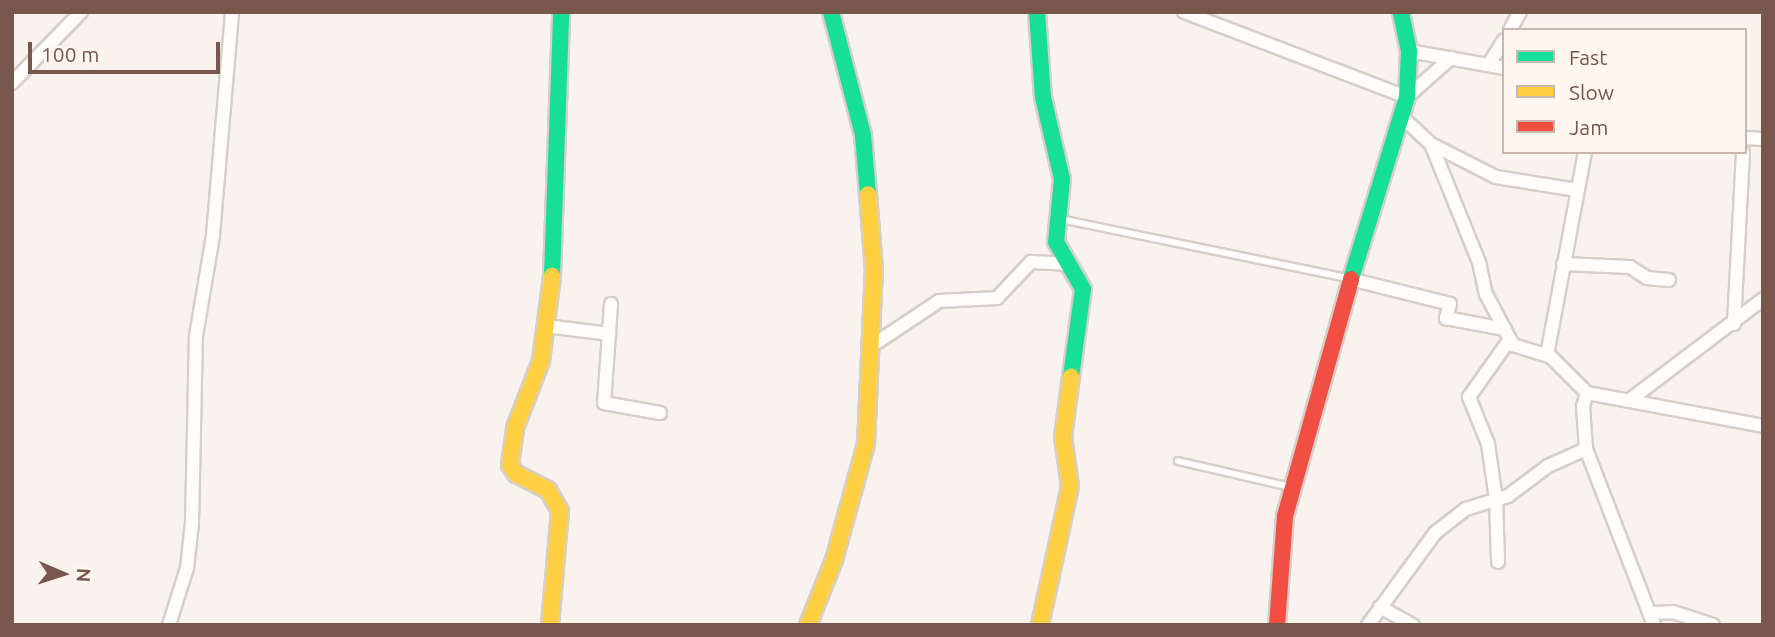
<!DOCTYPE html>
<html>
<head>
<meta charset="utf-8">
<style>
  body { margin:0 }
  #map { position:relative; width:1775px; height:637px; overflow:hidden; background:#f8f3ed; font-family:Ubuntu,sans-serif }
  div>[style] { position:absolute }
  .roads { filter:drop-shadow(2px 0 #d7ceca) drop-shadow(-2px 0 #d7ceca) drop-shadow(0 2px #d7ceca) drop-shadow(0 -2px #d7ceca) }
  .lane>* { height:6px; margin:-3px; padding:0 3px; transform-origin:3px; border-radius:3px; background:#fefdfc }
  .street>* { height:12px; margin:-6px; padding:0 6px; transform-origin:6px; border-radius:6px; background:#fefdfc }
  .fast>* { height:16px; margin:-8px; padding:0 8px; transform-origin:8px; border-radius:8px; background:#16e098 }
  .slow>* { height:16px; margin:-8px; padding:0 8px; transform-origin:8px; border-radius:8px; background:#ffcf43 }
  .jam>* { height:16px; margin:-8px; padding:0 8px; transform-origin:8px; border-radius:8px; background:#f24e42 }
  span { translate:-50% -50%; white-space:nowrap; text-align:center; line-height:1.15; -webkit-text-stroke:5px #fff7f0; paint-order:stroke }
  .frame { position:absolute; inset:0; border:14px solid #77564c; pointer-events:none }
  .legend { position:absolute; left:1502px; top:28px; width:245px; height:126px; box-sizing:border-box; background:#fff7f0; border:2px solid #c9b7ae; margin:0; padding:9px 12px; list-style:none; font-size:21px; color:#77564c }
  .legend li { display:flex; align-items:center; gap:14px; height:35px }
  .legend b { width:35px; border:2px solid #c9b7ae }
  .north { position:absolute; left:28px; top:539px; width:70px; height:70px; -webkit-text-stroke:5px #fff7f0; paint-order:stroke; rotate:93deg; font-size:19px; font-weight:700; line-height:28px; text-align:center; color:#77564c }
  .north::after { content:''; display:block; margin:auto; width:24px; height:32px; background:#77564c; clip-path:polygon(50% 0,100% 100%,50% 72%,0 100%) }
  .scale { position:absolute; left:28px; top:42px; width:192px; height:32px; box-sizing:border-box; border:4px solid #77564c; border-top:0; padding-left:9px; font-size:21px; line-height:24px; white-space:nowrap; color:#77564c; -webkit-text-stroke:5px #fff7f0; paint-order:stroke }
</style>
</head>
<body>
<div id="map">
  <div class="roads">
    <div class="lane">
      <div style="left:1060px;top:219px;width:294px;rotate:11.6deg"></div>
      <div style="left:1178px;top:461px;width:116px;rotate:13deg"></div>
    </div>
    <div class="street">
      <div style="left:1184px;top:12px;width:239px;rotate:20.9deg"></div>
      <div style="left:1407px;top:97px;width:59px;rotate:-41.6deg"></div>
      <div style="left:1510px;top:30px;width:21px;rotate:-61deg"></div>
      <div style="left:1409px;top:51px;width:97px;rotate:10.1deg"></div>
      <div style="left:1489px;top:64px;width:28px;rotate:-58deg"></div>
      <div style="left:12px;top:83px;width:99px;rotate:-45.8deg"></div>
      <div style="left:1402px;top:117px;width:40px;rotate:43deg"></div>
      <div style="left:1431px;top:144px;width:127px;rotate:67.9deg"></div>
      <div style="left:1479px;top:262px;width:33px;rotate:78deg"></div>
      <div style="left:1486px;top:294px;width:58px;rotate:62.1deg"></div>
      <div style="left:1513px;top:345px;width:39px;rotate:17deg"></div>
      <div style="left:1550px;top:356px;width:52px;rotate:45deg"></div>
      <div style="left:1587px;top:393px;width:179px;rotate:10.6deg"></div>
      <div style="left:1745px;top:138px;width:18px;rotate:3deg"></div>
      <div style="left:1431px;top:144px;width:73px;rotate:26.9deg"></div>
      <div style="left:1496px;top:177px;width:82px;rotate:9.1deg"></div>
      <div style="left:1563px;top:264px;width:67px;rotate:2.6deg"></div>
      <div style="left:1630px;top:267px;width:20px;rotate:33deg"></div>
      <div style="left:1647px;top:278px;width:22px;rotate:5deg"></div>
      <div style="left:1350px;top:279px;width:103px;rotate:14deg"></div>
      <div style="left:1450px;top:304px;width:15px;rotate:106deg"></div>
      <div style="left:1446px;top:318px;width:60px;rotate:10.6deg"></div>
      <div style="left:611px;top:304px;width:99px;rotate:94deg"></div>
      <div style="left:604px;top:403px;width:57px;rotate:10.1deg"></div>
      <div style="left:1734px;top:324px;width:172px;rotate:-87deg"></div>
      <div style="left:546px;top:326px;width:64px;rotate:7.2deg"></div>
      <div style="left:873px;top:345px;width:79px;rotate:-33.7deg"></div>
      <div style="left:939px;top:301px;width:58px;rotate:-3deg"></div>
      <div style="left:997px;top:298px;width:50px;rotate:-46.6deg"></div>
      <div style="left:1031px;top:262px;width:35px;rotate:3deg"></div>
      <div style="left:1547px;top:355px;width:207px;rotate:-79.4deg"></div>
      <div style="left:1587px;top:393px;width:14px;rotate:107deg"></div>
      <div style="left:1583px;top:406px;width:43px;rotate:86deg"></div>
      <div style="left:1586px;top:449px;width:189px;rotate:68.9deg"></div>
      <div style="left:1631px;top:399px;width:166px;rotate:-37.1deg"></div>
      <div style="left:1498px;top:562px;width:63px;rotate:-91.8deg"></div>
      <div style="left:1496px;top:499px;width:56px;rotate:-98.3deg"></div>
      <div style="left:1488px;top:444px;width:51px;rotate:-112deg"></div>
      <div style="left:1469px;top:397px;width:71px;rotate:-54.7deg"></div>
      <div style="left:1380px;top:607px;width:38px;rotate:29deg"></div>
      <div style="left:1650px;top:613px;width:23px;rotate:-2deg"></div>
      <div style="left:1673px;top:612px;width:42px;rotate:18deg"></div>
      <div style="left:169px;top:625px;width:60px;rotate:-72.5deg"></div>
      <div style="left:187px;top:568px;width:45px;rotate:-83.7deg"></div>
      <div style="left:192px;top:523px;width:187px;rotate:-88.8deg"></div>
      <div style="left:196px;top:336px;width:102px;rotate:-80.4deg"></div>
      <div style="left:213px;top:235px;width:224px;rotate:-85.1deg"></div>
      <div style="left:1368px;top:625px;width:114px;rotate:-53.9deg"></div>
      <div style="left:1435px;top:533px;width:39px;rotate:-38deg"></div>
      <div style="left:1466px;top:509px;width:44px;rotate:-17.2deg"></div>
      <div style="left:1508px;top:496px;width:50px;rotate:-36.9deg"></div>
      <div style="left:1548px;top:466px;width:42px;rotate:-24.1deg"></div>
    </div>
    <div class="fast">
      <div style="left:831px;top:12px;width:127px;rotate:75.4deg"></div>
      <div style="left:863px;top:135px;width:59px;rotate:85.2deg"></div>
      <div style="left:1037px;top:12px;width:85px;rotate:86deg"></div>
      <div style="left:1043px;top:97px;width:84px;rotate:77deg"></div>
      <div style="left:1062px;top:179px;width:63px;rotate:95.4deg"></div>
      <div style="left:1056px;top:242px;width:54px;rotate:60.1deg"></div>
      <div style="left:1083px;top:289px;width:89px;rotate:97.8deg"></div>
      <div style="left:552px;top:276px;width:264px;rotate:-88deg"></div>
      <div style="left:1351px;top:279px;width:190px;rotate:-72.9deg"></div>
      <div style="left:1407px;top:97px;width:46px;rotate:-87.5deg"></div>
      <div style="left:1409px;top:51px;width:40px;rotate:-102deg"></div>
    </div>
    <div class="slow">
      <div style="left:550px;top:625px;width:114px;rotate:-85deg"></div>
      <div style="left:560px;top:511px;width:24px;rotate:-120deg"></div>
      <div style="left:548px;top:490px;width:36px;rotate:-153deg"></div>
      <div style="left:516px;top:474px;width:11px;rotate:-124deg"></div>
      <div style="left:510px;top:465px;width:37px;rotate:-82deg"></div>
      <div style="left:515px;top:428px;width:72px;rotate:-68.8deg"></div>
      <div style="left:541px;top:361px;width:86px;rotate:-82.6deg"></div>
      <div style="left:808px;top:625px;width:70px;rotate:-68.2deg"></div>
      <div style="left:834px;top:560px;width:120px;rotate:-74.6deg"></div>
      <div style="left:866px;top:444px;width:174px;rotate:-87.4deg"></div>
      <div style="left:874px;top:270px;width:76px;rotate:-94.5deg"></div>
      <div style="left:1040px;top:625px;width:142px;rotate:-77.8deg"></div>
      <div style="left:1070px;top:486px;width:49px;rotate:-98.1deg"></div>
      <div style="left:1063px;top:437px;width:61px;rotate:-82.4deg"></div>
    </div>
    <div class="jam">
      <div style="left:1277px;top:625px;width:109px;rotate:-85.8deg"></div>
      <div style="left:1285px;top:516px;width:246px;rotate:-74.4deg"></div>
    </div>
  </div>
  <div class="frame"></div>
  <ul class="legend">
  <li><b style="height:9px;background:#16e098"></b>Fast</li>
  <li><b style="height:9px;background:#ffcf43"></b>Slow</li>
  <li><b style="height:9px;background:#f24e42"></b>Jam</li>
  </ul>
  <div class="north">N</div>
  <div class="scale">100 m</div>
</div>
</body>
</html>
